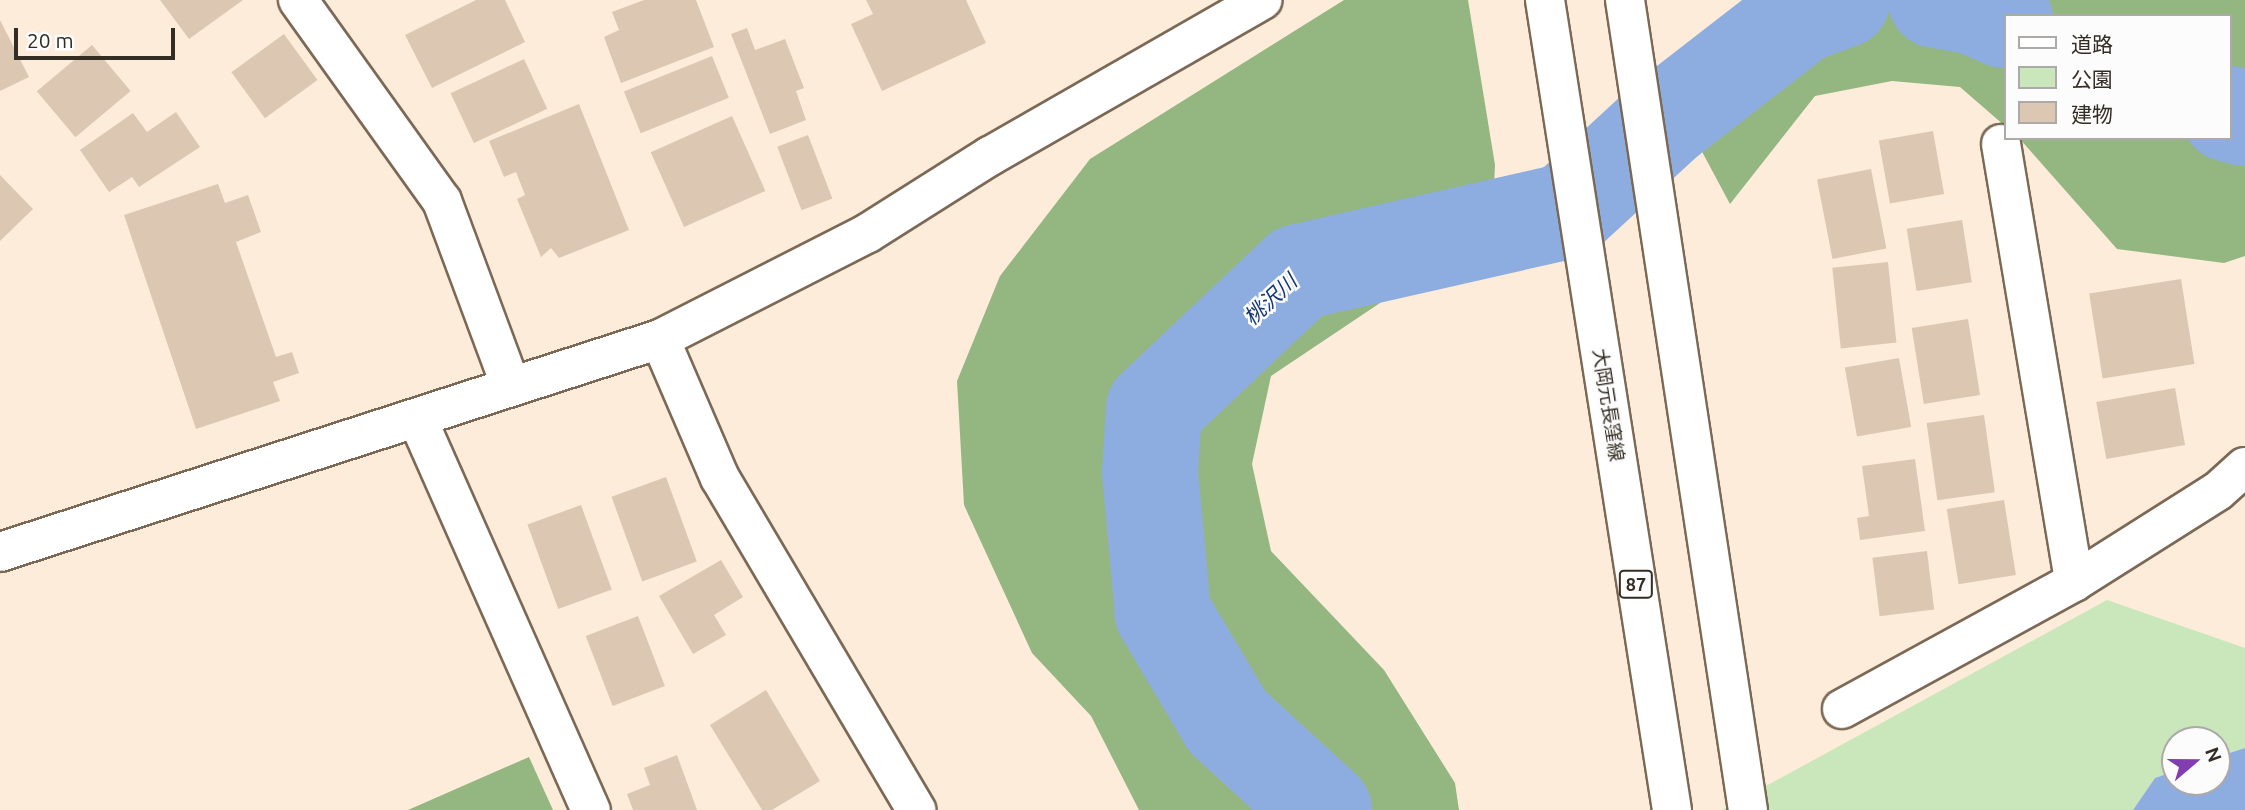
<!DOCTYPE html>
<html>
<head>
<meta charset="utf-8">
<style>
  body { margin:0 }
  #map { position:relative; width:2245px; height:810px; overflow:hidden; background:#fdecda; font-family:Ubuntu,"Noto Sans JP",sans-serif }
  div>[style] { position:absolute }
  .green>* { inset:0; background:#c9e7bb }
  .forest>* { inset:0; background:#94b782 }
  .water>* { inset:0; background:#8dade1 }
  .river>* { height:96px; margin:-48px; padding:0 48px; transform-origin:48px; border-radius:48px; background:#8dade1 }
  .building>* { inset:0; background:#dcc8b2; transform-origin:0 0 }
  .roads { filter:drop-shadow(2px 0 #7b6956) drop-shadow(-2px 0 #7b6956) drop-shadow(0 2px #7b6956) drop-shadow(0 -2px #7b6956) }
  .minor>* { height:38px; margin:-19px; padding:0 19px; transform-origin:19px; border-radius:19px; background:#fff }
  .tertiary>* { height:38px; margin:-19px; padding:0 19px; transform-origin:19px; border-radius:19px; background:#fff }
  .primary>* { height:38px; margin:-19px; padding:0 19px; transform-origin:19px; border-radius:19px; background:#fff }
  span { translate:-50% -50%; white-space:nowrap; text-align:center; line-height:1.15; -webkit-text-stroke:5px #fcfcfc; paint-order:stroke }
  .shield-label span { padding:2px 5px; background:#fcfcfc; border:2px solid; border-radius:5px; -webkit-text-stroke-width:0 }
  .shield-label { font-size:18px; color:#342d24; font-weight:700 }
  .street-label { font-size:19px; color:#342d24 }
  .water-label { font-size:21px; color:#133875; font-style:italic }
  .legend { position:absolute; left:2004px; top:14px; width:228px; height:126px; box-sizing:border-box; background:#fcfcfc; border:2px solid #aca9a6; margin:0; padding:9px 12px; list-style:none; font-size:21px; color:#342d24 }
  .legend li { display:flex; align-items:center; gap:14px; height:35px }
  .legend b { width:35px; border:2px solid #aca9a6 }
  .north { position:absolute; left:2161px; top:726px; width:70px; height:70px; box-sizing:border-box; background:#fcfcfc; border:2px solid #aca9a6; border-radius:50%; rotate:70deg; font-size:19px; font-weight:700; line-height:28px; text-align:center; color:#342d24 }
  .north::after { content:''; display:block; margin:auto; width:24px; height:32px; background:#823eb1; clip-path:polygon(50% 0,100% 100%,50% 72%,0 100%) }
  .scale { position:absolute; left:14px; top:28px; width:161px; height:32px; box-sizing:border-box; border:4px solid #342d24; border-top:0; padding-left:9px; font-size:21px; line-height:24px; white-space:nowrap; color:#342d24; -webkit-text-stroke:5px #fcfcfc; paint-order:stroke }
</style>
</head>
<body>
<div id="map">
  <div class="green">
    <div style="clip-path:polygon(2107px 600px,2245px 648px,2245px 748px,2217px 757px,2217px 740px,2175px 740px,2175px 771px,2155px 778px,2133px 810px,1722px 810px)"></div>
  </div>
  <div class="forest">
    <div style="clip-path:polygon(1344px 0,1468px 0,1495px 165px,1492px 228px,1271px 376px,1252px 464px,1271px 551px,1384px 670px,1455px 783px,1459px 810px,1139px 810px,1091px 716px,1032px 653px,964px 505px,957px 381px,1000px 276px,1090px 159px)"></div>
    <div style="clip-path:polygon(1862px 0,2245px 0,2245px 256px,2224px 263px,2117px 249px,2019px 138px,2229px 138px,2229px 16px,2005px 16px,2005px 126px,1960px 87px,1892px 81px,1815px 96px,1730px 204px,1692px 133px)"></div>
    <div style="clip-path:polygon(529px 757px,553px 810px,408px 810px)"></div>
  </div>
  <div class="water">
    <div style="clip-path:polygon(2245px 748px,2245px 810px,2133px 810px,2155px 778px,2175px 771px,2175px 782px,2217px 782px,2217px 757px)"></div>
  </div>
  <div class="river">
    <div style="left:1936px;top:0;width:39px;rotate:10deg"></div>
    <div style="left:1974px;top:7px;width:34px;rotate:23deg"></div>
    <div style="left:2229px;top:114px;width:16px;rotate:14deg"></div>
    <div style="left:1324px;top:810px;width:132px;rotate:-137.5deg"></div>
    <div style="left:1227px;top:721px;width:126px;rotate:-120.7deg"></div>
    <div style="left:1163px;top:613px;width:142px;rotate:-95.3deg"></div>
    <div style="left:1150px;top:472px;width:63px;rotate:-86.4deg"></div>
    <div style="left:1154px;top:409px;width:199px;rotate:-43.4deg"></div>
    <div style="left:1299px;top:272px;width:275px;rotate:-12.8deg"></div>
    <div style="left:1567px;top:211px;width:136px;rotate:-42.6deg"></div>
    <div style="left:1667px;top:119px;width:170px;rotate:-37.8deg"></div>
    <div style="left:1801px;top:15px;width:44px;rotate:-20.1deg"></div>
  </div>
  <div class="building">
    <div style="clip-path:polygon(160px 0,243px 0,189px 39px)"></div>
    <div style="clip-path:polygon(476px 0,505px 0,525px 42px,432px 88px,405px 35px)"></div>
    <div style="clip-path:polygon(644px 0,696px 0,714px 47px,621px 83px,604px 37px,619px 30px,612px 12px)"></div>
    <div style="clip-path:polygon(866px 0,966px 0,986px 43px,882px 91px,851px 24px,873px 14px)"></div>
    <div style="clip-path:polygon(0 20px,29px 77px,0 91px)"></div>
    <div style="clip-path:polygon(747px 28px,755px 50px,785px 39px,804px 88px,796px 91px,806px 120px,770px 134px,731px 34px)"></div>
    <div style="left:284px;top:34px;width:57px;height:65px;rotate:54deg"></div>
    <div style="left:92px;top:45px;width:60px;height:72px;rotate:50deg"></div>
    <div style="left:712px;top:56px;width:45px;height:95px;rotate:68deg"></div>
    <div style="left:524px;top:59px;width:55px;height:81px;rotate:65deg"></div>
    <div style="clip-path:polygon(579px 104px,629px 230px,559px 258px,551px 248px,541px 257px,517px 199px,525px 195px,516px 172px,504px 177px,489px 141px)"></div>
    <div style="clip-path:polygon(176px 112px,200px 147px,139px 187px,132px 177px,109px 192px,80px 150px,133px 113px,147px 132px)"></div>
    <div style="left:732px;top:116px;width:82px;height:89px;rotate:66deg"></div>
    <div style="left:1933px;top:131px;width:64px;height:55px;rotate:80deg"></div>
    <div style="left:808px;top:135px;width:68px;height:33px;rotate:69deg"></div>
    <div style="left:1871px;top:169px;width:81px;height:55px;rotate:79deg"></div>
    <div style="clip-path:polygon(0 175px,33px 209px,0 241px)"></div>
    <div style="clip-path:polygon(218px 184px,225px 203px,248px 195px,261px 232px,236px 242px,276px 357px,292px 352px,299px 373px,273px 382px,280px 401px,196px 429px,124px 215px)"></div>
    <div style="left:1962px;top:220px;width:63px;height:56px;rotate:81deg"></div>
    <div style="left:1888px;top:262px;width:81px;height:56px;rotate:84deg"></div>
    <div style="left:2181px;top:279px;width:86px;height:93px;rotate:81deg"></div>
    <div style="left:1968px;top:319px;width:77px;height:57px;rotate:81deg"></div>
    <div style="left:1899px;top:358px;width:70px;height:55px;rotate:80deg"></div>
    <div style="left:2175px;top:388px;width:58px;height:80px;rotate:80deg"></div>
    <div style="left:1984px;top:415px;width:78px;height:58px;rotate:82deg"></div>
    <div style="clip-path:polygon(1915px 459px,1925px 531px,1860px 540px,1857px 518px,1869px 516px,1862px 466px)"></div>
    <div style="left:666px;top:477px;width:90px;height:58px;rotate:70deg"></div>
    <div style="left:2004px;top:500px;width:76px;height:58px;rotate:81deg"></div>
    <div style="left:581px;top:505px;width:90px;height:57px;rotate:70deg"></div>
    <div style="left:1927px;top:551px;width:59px;height:55px;rotate:83deg"></div>
    <div style="clip-path:polygon(721px 560px,743px 597px,714px 615px,726px 635px,693px 654px,659px 596px)"></div>
    <div style="left:638px;top:616px;width:75px;height:56px;rotate:69deg"></div>
    <div style="clip-path:polygon(766px 690px,820px 781px,772px 810px,762px 810px,710px 725px)"></div>
    <div style="clip-path:polygon(677px 755px,697px 810px,633px 810px,627px 794px,650px 785px,644px 768px)"></div>
  </div>
  <div class="roads">
    <div class="minor">
      <div style="left:298px;top:0;width:247px;rotate:54.4deg"></div>
      <div style="left:442px;top:201px;width:198px;rotate:69.6deg"></div>
      <div style="left:2001px;top:144px;width:444px;rotate:80.5deg"></div>
      <div style="left:660px;top:339px;width:151px;rotate:66.7deg"></div>
      <div style="left:720px;top:478px;width:386px;rotate:59.4deg"></div>
      <div style="left:417px;top:418px;width:429px;rotate:66.1deg"></div>
      <div style="left:1842px;top:709px;width:264px;rotate:-28.7deg"></div>
      <div style="left:2074px;top:582px;width:170px;rotate:-32.3deg"></div>
      <div style="left:2218px;top:491px;width:36px;rotate:-42deg"></div>
    </div>
    <div class="tertiary">
      <div style="left:0;top:552px;width:694px;rotate:-17.89deg"></div>
      <div style="left:660px;top:339px;width:233px;rotate:-27deg"></div>
      <div style="left:868px;top:233px;width:144px;rotate:-32.3deg"></div>
      <div style="left:990px;top:156px;width:314px;rotate:-29.8deg"></div>
    </div>
    <div class="primary">
      <div style="left:1545px;top:0;width:820px;rotate:81.09deg"></div>
      <div style="left:1625px;top:0;width:819px;rotate:81.37deg"></div>
    </div>
  </div>
  <div class="shield-label">
    <span style="left:1636px;top:584px">87</span>
  </div>
  <div class="street-label">
    <span style="left:1608px;top:405px;rotate:81deg">大岡元長窪線</span>
  </div>
  <div class="water-label">
    <span style="left:1270px;top:299px;rotate:-43deg">桃沢川</span>
  </div>
  <ul class="legend">
  <li><b style="height:9px;background:#fff"></b>道路</li>
  <li><b style="height:19px;background:#c9e7bb"></b>公園</li>
  <li><b style="height:19px;background:#dcc8b2"></b>建物</li>
  </ul>
  <div class="north">N</div>
  <div class="scale">20 m</div>
</div>
</body>
</html>
